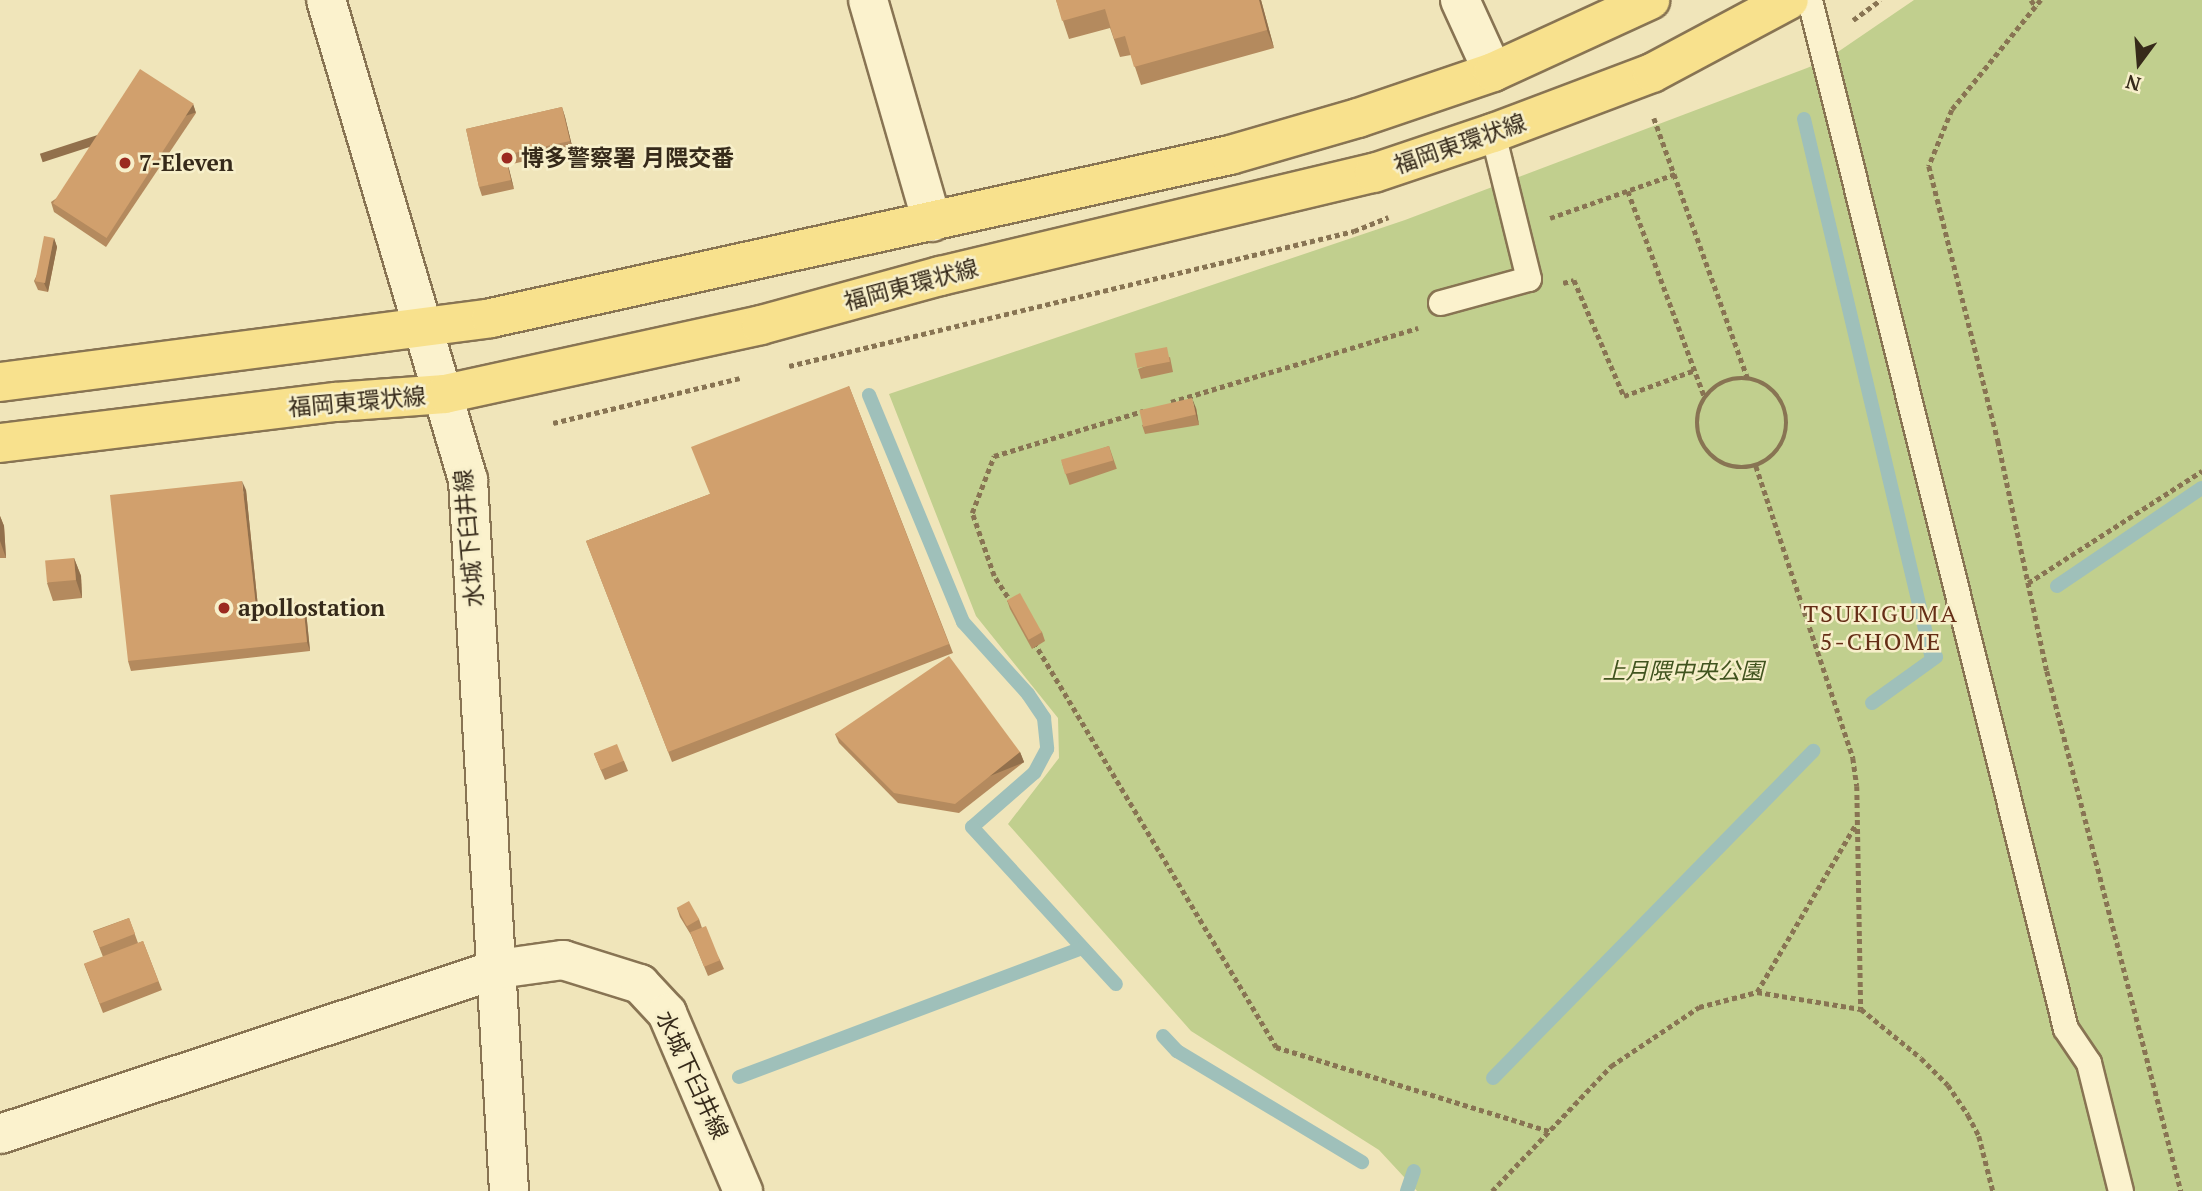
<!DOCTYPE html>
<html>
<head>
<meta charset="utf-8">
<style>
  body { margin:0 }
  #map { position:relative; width:2202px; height:1191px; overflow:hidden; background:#f0e5ba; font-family:"PT Serif","Noto Sans JP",serif }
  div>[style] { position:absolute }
  .green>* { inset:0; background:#c1cf8e }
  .stream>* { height:14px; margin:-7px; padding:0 7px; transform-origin:7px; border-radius:7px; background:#9fc0ba }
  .path>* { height:4.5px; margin-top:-2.25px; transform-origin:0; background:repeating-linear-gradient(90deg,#887453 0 5px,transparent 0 8.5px) }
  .path>.ring { margin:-2.25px; padding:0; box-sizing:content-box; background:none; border:4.5px solid #887453; border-radius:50% }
  .roads { filter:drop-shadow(2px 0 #887453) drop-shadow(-2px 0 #887453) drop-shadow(0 2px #887453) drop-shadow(0 -2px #887453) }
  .lane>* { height:24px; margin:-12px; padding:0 12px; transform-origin:12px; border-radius:12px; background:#fbf2cd }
  .street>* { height:38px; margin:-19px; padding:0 19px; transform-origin:19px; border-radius:19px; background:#fbf2cd }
  .secondary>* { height:38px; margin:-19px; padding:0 19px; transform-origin:19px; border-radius:19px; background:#fbf2cd }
  .primary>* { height:38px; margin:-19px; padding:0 19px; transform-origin:19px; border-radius:19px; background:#f8e18d }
  .wall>* { inset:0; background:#b48a5e; transform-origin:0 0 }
  .shaded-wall>* { inset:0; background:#92704c; transform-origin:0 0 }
  .building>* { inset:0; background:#d1a06d; transform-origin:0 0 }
  .dots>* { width:19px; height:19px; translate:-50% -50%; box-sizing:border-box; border:4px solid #f7efca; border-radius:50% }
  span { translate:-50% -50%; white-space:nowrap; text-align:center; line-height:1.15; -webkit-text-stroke:5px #f7efca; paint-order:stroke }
  .street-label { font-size:23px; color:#362a1a }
  .poi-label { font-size:23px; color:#362a1a; font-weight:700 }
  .left { translate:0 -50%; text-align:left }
  .park-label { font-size:23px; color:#41541f; font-style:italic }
  .neighbourhood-label { font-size:24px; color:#652e16; letter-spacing:2px }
  .north { position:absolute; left:2104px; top:28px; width:70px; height:70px; -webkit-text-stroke:5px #f7efca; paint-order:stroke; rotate:196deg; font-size:19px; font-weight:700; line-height:28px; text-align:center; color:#362a1a }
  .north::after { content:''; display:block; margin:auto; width:24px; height:32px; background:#362a1a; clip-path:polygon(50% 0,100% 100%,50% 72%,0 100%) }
</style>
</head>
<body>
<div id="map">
  <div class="green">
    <div style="clip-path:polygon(1914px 0,2202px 0,2202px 1191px,1417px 1191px,1379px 1150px,1191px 1031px,1008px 824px,1059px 758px,1058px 718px,976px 616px,889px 394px,1405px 220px,1807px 68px,1826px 60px)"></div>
  </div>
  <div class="stream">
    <div style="left:1804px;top:119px;width:555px;rotate:76.66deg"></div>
    <div style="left:869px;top:395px;width:246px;rotate:67.5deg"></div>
    <div style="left:963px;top:622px;width:97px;rotate:47.9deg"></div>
    <div style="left:1028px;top:694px;width:29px;rotate:56deg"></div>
    <div style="left:1044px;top:718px;width:31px;rotate:84deg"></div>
    <div style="left:1047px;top:749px;width:27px;rotate:118deg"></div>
    <div style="left:1034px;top:773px;width:82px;rotate:138.9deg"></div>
    <div style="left:972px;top:827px;width:213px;rotate:47.5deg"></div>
    <div style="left:2057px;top:586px;width:175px;rotate:-34.1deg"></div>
    <div style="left:1872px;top:703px;width:79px;rotate:-35.7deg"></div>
    <div style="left:1163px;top:1036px;width:21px;rotate:47deg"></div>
    <div style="left:1177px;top:1051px;width:216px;rotate:31deg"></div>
    <div style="left:739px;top:1077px;width:366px;rotate:-20.6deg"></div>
    <div style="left:1493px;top:1078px;width:458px;rotate:-45.6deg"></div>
    <div style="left:1407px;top:1191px;width:21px;rotate:-71deg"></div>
  </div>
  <div class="path">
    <div style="left:2031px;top:0;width:9px;rotate:54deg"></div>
    <div style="left:2041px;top:0;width:141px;rotate:129deg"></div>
    <div style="left:1952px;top:110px;width:61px;rotate:112.3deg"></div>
    <div style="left:1929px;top:166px;width:284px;rotate:75.9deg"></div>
    <div style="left:1998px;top:441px;width:235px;rotate:78deg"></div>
    <div style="left:2047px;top:671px;width:537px;rotate:75.55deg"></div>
    <div style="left:1853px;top:20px;width:34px;rotate:-36deg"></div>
    <div style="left:1654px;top:118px;width:277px;rotate:70.2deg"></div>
    <div style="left:1628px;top:191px;width:221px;rotate:69.6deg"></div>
    <div style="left:1550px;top:218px;width:133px;rotate:-19.4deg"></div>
    <div style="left:1563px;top:283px;width:11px;rotate:-15deg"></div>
    <div style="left:1574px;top:280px;width:126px;rotate:66.7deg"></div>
    <div style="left:1624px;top:396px;width:76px;rotate:-20.1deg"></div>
    <div style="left:789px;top:366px;width:581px;rotate:-13.44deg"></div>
    <div style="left:1354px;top:231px;width:37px;rotate:-22deg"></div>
    <div class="ring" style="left:1697px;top:378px;width:85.5px;height:85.5px"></div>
    <div style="left:1171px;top:402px;width:258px;rotate:-16.7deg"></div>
    <div style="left:553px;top:423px;width:192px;rotate:-13.5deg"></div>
    <div style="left:1756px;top:466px;width:308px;rotate:71.6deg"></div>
    <div style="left:1853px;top:758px;width:28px;rotate:82deg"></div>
    <div style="left:1857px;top:786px;width:223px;rotate:89deg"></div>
    <div style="left:2028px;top:583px;width:207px;rotate:-32.8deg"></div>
    <div style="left:1012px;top:604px;width:33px;rotate:-123deg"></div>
    <div style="left:994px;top:576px;width:67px;rotate:-109.2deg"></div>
    <div style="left:972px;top:513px;width:61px;rotate:-68.9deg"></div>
    <div style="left:994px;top:456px;width:156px;rotate:-16.8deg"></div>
    <div style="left:1034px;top:642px;width:472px;rotate:59.1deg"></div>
    <div style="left:1276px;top:1047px;width:286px;rotate:17.1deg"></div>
    <div style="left:1757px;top:992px;width:195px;rotate:-59.5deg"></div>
    <div style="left:1492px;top:1191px;width:173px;rotate:-46.4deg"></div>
    <div style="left:1611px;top:1066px;width:106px;rotate:-33.8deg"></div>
    <div style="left:1699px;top:1007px;width:60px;rotate:-14.5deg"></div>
    <div style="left:1757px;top:992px;width:105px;rotate:9.3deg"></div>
    <div style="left:1861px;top:1009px;width:77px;rotate:39.2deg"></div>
    <div style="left:1921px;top:1058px;width:38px;rotate:45deg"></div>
    <div style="left:1948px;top:1085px;width:36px;rotate:56deg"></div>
    <div style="left:1968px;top:1115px;width:24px;rotate:62deg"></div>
    <div style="left:1979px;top:1136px;width:57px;rotate:75.7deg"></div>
  </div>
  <div class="roads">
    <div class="lane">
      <div style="left:1810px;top:0;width:1060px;rotate:76.03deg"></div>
      <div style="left:2066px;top:1029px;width:41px;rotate:55.9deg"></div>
      <div style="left:2089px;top:1063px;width:132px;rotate:76deg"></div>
      <div style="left:1441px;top:303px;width:91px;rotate:-15.3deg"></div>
      <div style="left:1529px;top:279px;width:150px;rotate:-103.9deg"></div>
    </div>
    <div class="street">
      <div style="left:868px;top:0;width:231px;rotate:73.9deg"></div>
      <div style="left:1460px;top:0;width:79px;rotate:65.4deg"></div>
      <div style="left:0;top:1134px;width:525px;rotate:-18.33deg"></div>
    </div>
    <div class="secondary">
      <div style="left:326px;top:0;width:501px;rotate:73.52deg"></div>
      <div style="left:468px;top:480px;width:712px;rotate:86.7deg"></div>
      <div style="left:498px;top:969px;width:66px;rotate:-7.9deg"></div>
      <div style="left:563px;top:960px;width:81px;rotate:17.3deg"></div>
      <div style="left:640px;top:984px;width:40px;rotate:47deg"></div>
      <div style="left:667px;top:1013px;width:194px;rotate:66.9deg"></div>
    </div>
    <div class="primary">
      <div style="left:0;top:382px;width:495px;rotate:-7.4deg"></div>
      <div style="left:491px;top:318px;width:757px;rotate:-12.44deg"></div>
      <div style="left:1230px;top:155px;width:133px;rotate:-16.1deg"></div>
      <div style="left:1358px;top:118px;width:143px;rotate:-18.8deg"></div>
      <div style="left:1493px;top:72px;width:173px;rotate:-24.6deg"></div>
      <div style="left:0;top:443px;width:338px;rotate:-7deg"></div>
      <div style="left:336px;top:402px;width:109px;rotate:-4.2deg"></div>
      <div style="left:445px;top:394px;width:323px;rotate:-12.3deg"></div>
      <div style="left:761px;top:325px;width:186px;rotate:-15.3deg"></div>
      <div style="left:940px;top:276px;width:446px;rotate:-13.4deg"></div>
      <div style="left:1374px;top:173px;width:126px;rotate:-18.6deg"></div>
      <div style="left:1493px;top:133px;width:170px;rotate:-20.7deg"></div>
      <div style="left:1652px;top:73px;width:155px;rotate:-28.1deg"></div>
    </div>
  </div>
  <div class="wall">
    <div style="clip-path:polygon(1056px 0,1261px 0,1274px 48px,1141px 85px,1131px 55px,1120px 57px,1110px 28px,1069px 39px)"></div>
    <div style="clip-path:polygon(193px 104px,196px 113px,106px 247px,54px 212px,51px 202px)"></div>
    <div style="clip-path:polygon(562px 107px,565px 117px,573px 150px,508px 165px,514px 189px,482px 196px,479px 187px,466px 129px)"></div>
    <div style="clip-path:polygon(54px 238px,57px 247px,48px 292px,38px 290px,34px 281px)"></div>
    <div style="clip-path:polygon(1170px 357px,1173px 372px,1141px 379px,1138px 369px)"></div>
    <div style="clip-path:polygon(849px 386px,953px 653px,672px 762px,586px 541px,710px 494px)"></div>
    <div style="clip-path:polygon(1196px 408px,1199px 425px,1145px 434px,1142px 425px)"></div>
    <div style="left:1109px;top:446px;width:24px;height:50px;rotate:71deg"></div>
    <div style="clip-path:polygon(246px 490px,258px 607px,303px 602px,306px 611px,310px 651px,131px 671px,128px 661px)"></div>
    <div style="clip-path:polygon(0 516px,4px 526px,6px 558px,0 558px)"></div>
    <div style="clip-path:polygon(74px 558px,81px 576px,82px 598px,53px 601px,47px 583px)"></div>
    <div style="clip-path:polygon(1007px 600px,1042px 632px,1045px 641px,1032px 649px,1010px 609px)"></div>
    <div style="clip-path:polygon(835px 734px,1020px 752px,1024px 762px,959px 813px,898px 803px,839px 743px)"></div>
    <div style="clip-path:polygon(594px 754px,624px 761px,628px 771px,605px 780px)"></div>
    <div style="clip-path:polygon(677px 908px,699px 919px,702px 928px,720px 960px,724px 969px,708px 976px,691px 935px,680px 917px)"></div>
    <div style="clip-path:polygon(129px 918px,138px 943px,143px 941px,162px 990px,103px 1013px,84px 964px,103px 957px,93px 931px)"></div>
  </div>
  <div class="shaded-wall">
    <div style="clip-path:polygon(1259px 0,1261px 0,1274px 48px,1267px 30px)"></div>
    <div style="left:193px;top:104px;width:9px;height:161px;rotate:72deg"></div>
    <div style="clip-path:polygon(562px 107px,565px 117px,573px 150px,570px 141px)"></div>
    <div style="clip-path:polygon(505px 155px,508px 165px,514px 189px,511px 180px)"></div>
    <div style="clip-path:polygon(54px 238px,57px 247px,48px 292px,44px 283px)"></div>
    <div style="clip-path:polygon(1192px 398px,1196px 408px,1199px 425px,1196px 415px)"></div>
    <div style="clip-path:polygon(242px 481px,246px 490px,259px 617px,256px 607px)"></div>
    <div style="clip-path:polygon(0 516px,4px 526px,6px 558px,0 541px)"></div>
    <div style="clip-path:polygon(74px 558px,81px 576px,82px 598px,76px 580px)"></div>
    <div style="clip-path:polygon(303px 602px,306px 611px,310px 651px,307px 642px)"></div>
    <div style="left:1020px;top:752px;width:11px;height:83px;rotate:68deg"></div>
  </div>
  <div class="building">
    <div style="clip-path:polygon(1056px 0,1259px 0,1267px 30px,1134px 67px,1125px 36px,1114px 39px,1105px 9px,1062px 21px)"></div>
    <div style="left:140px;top:69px;width:64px;height:160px;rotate:33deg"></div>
    <div style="clip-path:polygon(562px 107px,570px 141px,505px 155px,511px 180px,479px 187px,466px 129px)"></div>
    <div style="left:44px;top:236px;width:10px;height:46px;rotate:11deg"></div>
    <div style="left:1167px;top:347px;width:15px;height:33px;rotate:79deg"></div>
    <div style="clip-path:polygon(849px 386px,949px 644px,668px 752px,586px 541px,710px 494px,691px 447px)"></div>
    <div style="left:1192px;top:398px;width:17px;height:54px;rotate:77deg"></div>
    <div style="left:1109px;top:446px;width:15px;height:50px;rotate:74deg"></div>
    <div style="clip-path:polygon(242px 481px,256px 607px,303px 602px,307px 642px,128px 661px,110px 495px)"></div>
    <div style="left:74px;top:558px;width:22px;height:29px;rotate:85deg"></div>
    <div style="left:1020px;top:593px;width:45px;height:15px;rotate:61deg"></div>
    <div style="clip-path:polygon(949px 656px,1020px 752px,955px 804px,894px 793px,835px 734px)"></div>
    <div style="left:617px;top:744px;width:18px;height:25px;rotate:68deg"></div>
    <div style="left:689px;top:901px;width:21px;height:14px;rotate:61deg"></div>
    <div style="left:129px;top:918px;width:17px;height:38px;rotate:69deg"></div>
    <div style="left:706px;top:926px;width:37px;height:17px;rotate:68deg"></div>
    <div style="left:143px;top:941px;width:43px;height:63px;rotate:69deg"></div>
  </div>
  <div class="dots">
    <div style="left:507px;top:158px;background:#9b2a20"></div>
    <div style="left:125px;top:163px;background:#9b2a20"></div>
    <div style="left:224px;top:608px;background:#9b2a20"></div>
  </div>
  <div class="street-label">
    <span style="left:1460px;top:144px;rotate:-19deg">福岡東環状線</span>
    <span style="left:911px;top:285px;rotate:-15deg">福岡東環状線</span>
    <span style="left:357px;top:402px;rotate:-5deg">福岡東環状線</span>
    <span style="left:469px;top:538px;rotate:-95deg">水城下臼井線</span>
    <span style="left:692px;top:1075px;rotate:65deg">水城下臼井線</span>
  </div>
  <div class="poi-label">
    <span class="left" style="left:521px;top:158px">博多警察署 月隈交番</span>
    <span class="left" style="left:139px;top:163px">7-Eleven</span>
    <span class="left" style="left:238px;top:608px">apollostation</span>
  </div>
  <div class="park-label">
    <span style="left:1683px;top:671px">上月隈中央公園</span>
  </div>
  <div class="neighbourhood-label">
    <span style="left:1881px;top:628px">TSUKIGUMA<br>5-CHOME</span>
  </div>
  <div class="north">N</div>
</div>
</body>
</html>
